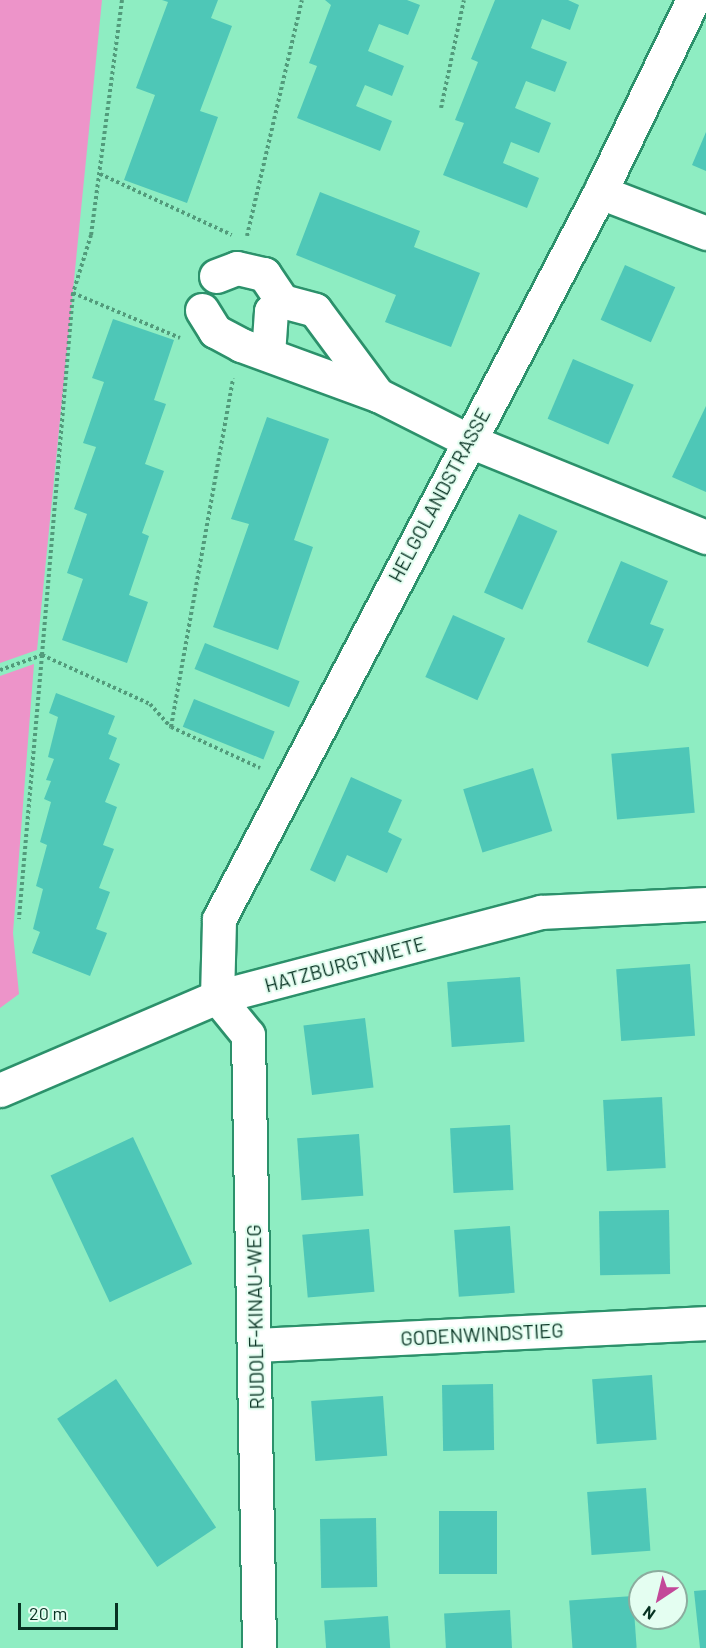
<!DOCTYPE html>
<html>
<head>
<meta charset="utf-8">
<style>
  body { margin:0 }
  #map { position:relative; width:706px; height:1648px; overflow:hidden; background:#8eedc2; font-family:Barlow,sans-serif }
  div>[style] { position:absolute }
  .green>* { inset:0; background:#ed94c9 }
  .building>* { inset:0; background:#4ec7b7; transform-origin:0 0 }
  .path>* { height:4px; margin-top:-2px; transform-origin:0; background:repeating-linear-gradient(90deg,#529b7b 0 3px,transparent 0 6px) }
  .roads { filter:drop-shadow(2px 0 #2c916b) drop-shadow(-2px 0 #2c916b) drop-shadow(0 2px #2c916b) drop-shadow(0 -2px #2c916b) }
  .minor>* { height:33px; margin:-16.5px; padding:0 16.5px; transform-origin:16.5px; border-radius:16.5px; background:#fff }
  span { translate:-50% -50%; white-space:nowrap; text-align:center; line-height:1.15; -webkit-text-stroke:4.5px #e4fef1; paint-order:stroke }
  .street-label { font-size:20px; color:#073222 }
  .north { position:absolute; left:628px; top:1570px; width:60px; height:60px; box-sizing:border-box; background:#e4fef1; border:2px solid #8cac9e; border-radius:50%; rotate:215deg; font-size:16px; font-weight:700; line-height:24px; text-align:center; color:#073222 }
  .north::after { content:''; display:block; margin:auto; width:21px; height:27px; background:#c34899; clip-path:polygon(50% 0,100% 100%,50% 72%,0 100%) }
  .scale { position:absolute; left:18px; top:1603px; width:100px; height:27px; box-sizing:border-box; border:3px solid #073222; border-top:0; padding-left:8px; font-size:18px; line-height:21px; white-space:nowrap; color:#073222; -webkit-text-stroke:4px #e4fef1; paint-order:stroke }
</style>
</head>
<body>
<div id="map">
  <div class="green">
    <div style="clip-path:polygon(0 0,102px 0,37px 650px,0 663px)"></div>
    <div style="clip-path:polygon(34px 664px,13px 933px,19px 994px,0 1008px,0 676px)"></div>
  </div>
  <div class="building">
    <div style="clip-path:polygon(162px 0,218px 0,211px 18px,232px 26px,200px 111px,218px 117px,187px 203px,124px 180px,155px 95px,136px 88px,168px 2px)"></div>
    <div style="clip-path:polygon(325px 0,407px 0,420px 5px,408px 35px,379px 24px,368px 51px,404px 66px,392px 96px,365px 85px,356px 106px,392px 121px,380px 151px,297px 118px,317px 66px,309px 63px,331px 5px)"></div>
    <div style="clip-path:polygon(495px 0,568px 0,579px 5px,570px 30px,542px 19px,531px 48px,567px 62px,555px 92px,526px 81px,515px 108px,551px 123px,539px 153px,511px 142px,503px 163px,539px 178px,527px 208px,443px 175px,464px 123px,455px 120px,478px 62px,471px 59px)"></div>
    <div style="clip-path:polygon(706px 132px,706px 171px,692px 165px)"></div>
    <div style="clip-path:polygon(320px 192px,420px 231px,414px 247px,480px 273px,451px 347px,385px 322px,396px 295px,296px 255px)"></div>
    <div style="left:625px;top:265px;width:55px;height:60px;rotate:24deg"></div>
    <div style="clip-path:polygon(113px 319px,174px 340px,154px 400px,166px 404px,145px 464px,164px 471px,142px 533px,149px 536px,129px 595px,148px 602px,127px 663px,62px 640px,83px 579px,67px 573px,87px 514px,74px 509px,96px 447px,83px 443px,104px 382px,92px 378px)"></div>
    <div style="left:573px;top:359px;width:66px;height:65px;rotate:23deg"></div>
    <div style="clip-path:polygon(706px 406px,706px 492px,672px 477px)"></div>
    <div style="clip-path:polygon(267px 417px,329px 439px,294px 540px,313px 547px,278px 650px,213px 627px,249px 524px,231px 519px)"></div>
    <div style="left:519px;top:514px;width:42px;height:86px;rotate:24deg"></div>
    <div style="clip-path:polygon(621px 561px,668px 581px,650px 624px,664px 629px,648px 667px,587px 642px)"></div>
    <div style="left:453px;top:615px;width:57px;height:68px;rotate:24deg"></div>
    <div style="left:205px;top:643px;width:102px;height:28px;rotate:22deg"></div>
    <div style="clip-path:polygon(56px 693px,115px 716px,108px 734px,117px 738px,109px 759px,120px 764px,105px 802px,117px 807px,103px 845px,114px 849px,99px 888px,110px 892px,96px 929px,107px 933px,90px 976px,32px 953px,40px 932px,33px 929px,43px 889px,36px 886px,47px 845px,40px 842px,51px 802px,44px 799px,51px 781px,46px 780px,54px 759px,48px 757px,58px 717px,49px 713px)"></div>
    <div style="left:194px;top:699px;width:87px;height:30px;rotate:22deg"></div>
    <div style="left:689px;top:747px;width:66px;height:78px;rotate:85deg"></div>
    <div style="left:533px;top:768px;width:66px;height:73px;rotate:73deg"></div>
    <div style="clip-path:polygon(351px 777px,402px 800px,388px 832px,402px 839px,387px 873px,347px 855px,335px 882px,310px 870px)"></div>
    <div style="left:690px;top:964px;width:72px;height:74px;rotate:86deg"></div>
    <div style="left:520px;top:977px;width:65px;height:73px;rotate:86deg"></div>
    <div style="left:365px;top:1018px;width:70px;height:62px;rotate:83deg"></div>
    <div style="left:662px;top:1097px;width:71px;height:59px;rotate:87deg"></div>
    <div style="left:510px;top:1125px;width:65px;height:60px;rotate:87deg"></div>
    <div style="left:359px;top:1134px;width:62px;height:62px;rotate:86deg"></div>
    <div style="left:133px;top:1137px;width:140px;height:91px;rotate:65deg"></div>
    <div style="left:669px;top:1210px;width:64px;height:70px;rotate:89deg"></div>
    <div style="left:510px;top:1226px;width:67px;height:56px;rotate:86deg"></div>
    <div style="left:369px;top:1229px;width:63px;height:67px;rotate:85deg"></div>
    <div style="left:652px;top:1375px;width:65px;height:60px;rotate:86deg"></div>
    <div style="left:116px;top:1379px;width:179px;height:71px;rotate:56deg"></div>
    <div style="left:493px;top:1384px;width:66px;height:51px;rotate:89deg"></div>
    <div style="left:383px;top:1396px;width:60px;height:72px;rotate:86deg"></div>
    <div style="left:646px;top:1488px;width:63px;height:59px;rotate:86deg"></div>
    <div style="left:439px;top:1511px;width:58px;height:63px"></div>
    <div style="left:376px;top:1518px;width:69px;height:56px;rotate:89deg"></div>
    <div style="clip-path:polygon(706px 1590px,706px 1648px,700px 1648px,694px 1591px)"></div>
    <div style="left:633px;top:1596px;width:52px;height:64px;rotate:86deg"></div>
    <div style="left:510px;top:1610px;width:38px;height:66px;rotate:87deg"></div>
    <div style="left:388px;top:1616px;width:32px;height:64px;rotate:86deg"></div>
  </div>
  <div class="path">
    <div style="left:122px;top:0;width:237px;rotate:97.5deg"></div>
    <div style="left:91px;top:235px;width:61px;rotate:107.2deg"></div>
    <div style="left:73px;top:293px;width:363px;rotate:94.9deg"></div>
    <div style="left:42px;top:655px;width:119px;rotate:24.4deg"></div>
    <div style="left:150px;top:704px;width:31px;rotate:48deg"></div>
    <div style="left:171px;top:727px;width:98px;rotate:24.7deg"></div>
    <div style="left:441px;top:108px;width:110px;rotate:-78deg"></div>
    <div style="left:100px;top:174px;width:145px;rotate:24.8deg"></div>
    <div style="left:247px;top:236px;width:242px;rotate:-76.9deg"></div>
    <div style="left:73px;top:293px;width:116px;rotate:22.8deg"></div>
    <div style="left:0;top:670px;width:45px;rotate:-19.7deg"></div>
    <div style="left:42px;top:655px;width:265px;rotate:95deg"></div>
    <div style="left:171px;top:727px;width:354px;rotate:-79.9deg"></div>
  </div>
  <div class="roads">
    <div class="minor">
      <div style="left:600px;top:192px;width:114px;rotate:21.1deg"></div>
      <div style="left:216px;top:276px;width:22px;rotate:-21deg"></div>
      <div style="left:237px;top:268px;width:28px;rotate:13deg"></div>
      <div style="left:264px;top:274px;width:32px;rotate:56deg"></div>
      <div style="left:202px;top:310px;width:25px;rotate:58deg"></div>
      <div style="left:215px;top:331px;width:30px;rotate:28deg"></div>
      <div style="left:241px;top:345px;width:146px;rotate:20.1deg"></div>
      <div style="left:378px;top:395px;width:100px;rotate:26.8deg"></div>
      <div style="left:467px;top:440px;width:258px;rotate:22.1deg"></div>
      <div style="left:268px;top:354px;width:43px;rotate:-86deg"></div>
      <div style="left:271px;top:311px;width:15px;rotate:-42deg"></div>
      <div style="left:282px;top:301px;width:34px;rotate:15deg"></div>
      <div style="left:315px;top:310px;width:106px;rotate:53.5deg"></div>
      <div style="left:217px;top:997px;width:78px;rotate:-88.5deg"></div>
      <div style="left:219px;top:919px;width:821px;rotate:-62.34deg"></div>
      <div style="left:600px;top:192px;width:213px;rotate:-64.2deg"></div>
      <div style="left:217px;top:997px;width:49px;rotate:50.8deg"></div>
      <div style="left:248px;top:1035px;width:613px;rotate:88.97deg"></div>
      <div style="left:0;top:1090px;width:236px;rotate:-23.2deg"></div>
      <div style="left:217px;top:997px;width:335px;rotate:-14.7deg"></div>
      <div style="left:541px;top:912px;width:165px;rotate:-2.8deg"></div>
      <div style="left:257px;top:1345px;width:450px;rotate:-2.8deg"></div>
    </div>
  </div>
  <div class="street-label">
    <span style="left:439px;top:495px;rotate:-62deg">HELGOLANDSTRASSE</span>
    <span style="left:345px;top:964px;rotate:-15deg">HATZBURGTWIETE</span>
    <span style="left:255px;top:1317px;rotate:-91deg">RUDOLF-KINAU-WEG</span>
    <span style="left:482px;top:1334px;rotate:-3deg">GODENWINDSTIEG</span>
  </div>
  <div class="north">N</div>
  <div class="scale">20 m</div>
</div>
</body>
</html>
